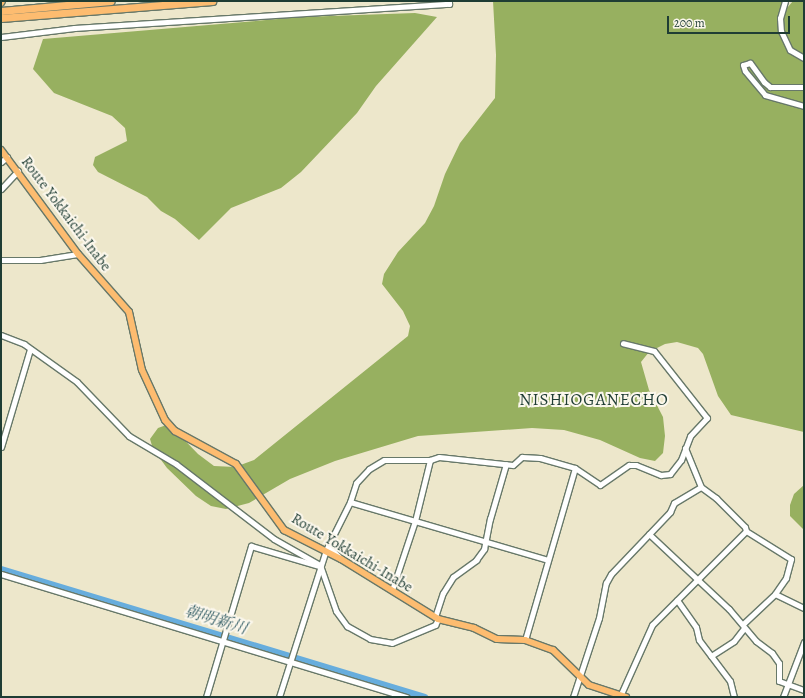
<!DOCTYPE html>
<html>
<head>
<meta charset="utf-8">
<style>
  body { margin:0 }
  #map { position:relative; width:805px; height:698px; overflow:hidden; background:#ede7cb; font-family:Alegreya,"Noto Serif JP",serif }
  div>[style] { position:absolute }
  .forest>* { inset:0; background:#97b060 }
  .river>* { height:7px; margin:-3.5px; padding:0 3.5px; transform-origin:3.5px; border-radius:3.5px; background:#67addd }
  .roads { filter:drop-shadow(1px 0 #677869) drop-shadow(-1px 0 #677869) drop-shadow(0 1px #677869) drop-shadow(0 -1px #677869) }
  .minor>* { height:5px; margin:-2.5px; padding:0 2.5px; transform-origin:2.5px; border-radius:2.5px; background:#fff }
  .major>* { height:6px; margin:-3px; padding:0 3px; transform-origin:3px; border-radius:3px; background:#fdbc70 }
  .highway>* { height:7px; margin:-3.5px; padding:0 3.5px; transform-origin:3.5px; border-radius:3.5px; background:#fdbc70 }
  span { translate:-50% -50%; white-space:nowrap; text-align:center; line-height:1.15; -webkit-text-stroke:4px #fbf7ec; paint-order:stroke }
  .street-label { font-size:15px; color:#1f3d34 }
  .water-label { font-size:16px; color:#355f67; font-style:italic }
  .quarter-label { font-size:17px; color:#1f3d34; letter-spacing:1px }
  .frame { position:absolute; inset:0; border:2px solid #1f3d34; pointer-events:none }
  .scale { position:absolute; left:667px; top:16px; width:123px; height:18px; box-sizing:border-box; border:2px solid #1f3d34; border-top:0; padding-left:5px; font-size:12px; line-height:14px; white-space:nowrap; color:#1f3d34; -webkit-text-stroke:3px #fbf7ec; paint-order:stroke }
</style>
</head>
<body>
<div id="map">
  <div class="forest">
    <div style="clip-path:polygon(493px 1px,782px 1px,787px 8px,793px 1px,804px 1px,804px 432px,731px 415px,718px 396px,703px 354px,698px 348px,677px 342px,665px 344px,649px 352px,641px 362px,649px 390px,663px 417px,665px 436px,663px 453px,655px 461px,640px 458px,600px 440px,564px 430px,532px 428px,418px 436px,335px 461px,290px 479px,249px 503px,226px 509px,211px 506px,196px 496px,167px 468px,153px 449px,150px 439px,158px 428px,169px 424px,198px 454px,214px 466px,235px 467px,254px 460px,408px 336px,410px 326px,403px 311px,382px 284px,384px 274px,398px 252px,425px 223px,434px 206px,445px 174px,460px 143px,495px 98px,496px 55px)"></div>
    <div style="clip-path:polygon(415px 13px,437px 17px,376px 86px,357px 113px,301px 172px,281px 188px,231px 208px,199px 240px,175px 219px,161px 211px,147px 197px,98px 172px,93px 165px,95px 157px,127px 141px,125px 128px,112px 116px,54px 93px,33px 69px,43px 39px,302px 17px)"></div>
    <div style="clip-path:polygon(804px 485px,804px 530px,790px 516px,790px 505px,794px 494px)"></div>
  </div>
  <div class="river">
    <div style="left:1px;top:569px;width:442px;rotate:16.8deg"></div>
  </div>
  <div class="roads">
    <div class="minor">
      <div style="left:785px;top:1px;width:18px;rotate:106deg"></div>
      <div style="left:780px;top:18px;width:13px;rotate:86deg"></div>
      <div style="left:781px;top:31px;width:21px;rotate:65deg"></div>
      <div style="left:790px;top:50px;width:16px;rotate:30deg"></div>
      <div style="left:1px;top:37px;width:74px;rotate:-7deg"></div>
      <div style="left:74px;top:28px;width:376px;rotate:-3.7deg"></div>
      <div style="left:449px;top:4px;width:3px;rotate:-90deg"></div>
      <div style="left:804px;top:87px;width:34px;rotate:180deg"></div>
      <div style="left:770px;top:87px;width:8px;rotate:-140deg"></div>
      <div style="left:764px;top:82px;width:24px;rotate:-126deg"></div>
      <div style="left:750px;top:63px;width:7px;rotate:164deg"></div>
      <div style="left:743px;top:65px;width:6px;rotate:72deg"></div>
      <div style="left:745px;top:71px;width:31px;rotate:50deg"></div>
      <div style="left:765px;top:95px;width:41px;rotate:15.8deg"></div>
      <div style="left:1px;top:162px;width:8px;rotate:-40deg"></div>
      <div style="left:1px;top:189px;width:25px;rotate:-47deg"></div>
      <div style="left:1px;top:260px;width:39px"></div>
      <div style="left:40px;top:260px;width:38px;rotate:-9deg"></div>
      <div style="left:1px;top:335px;width:25px;rotate:21deg"></div>
      <div style="left:24px;top:344px;width:65px;rotate:35.6deg"></div>
      <div style="left:77px;top:382px;width:75px;rotate:46.1deg"></div>
      <div style="left:129px;top:436px;width:55px;rotate:30.8deg"></div>
      <div style="left:176px;top:464px;width:123px;rotate:37.4deg"></div>
      <div style="left:274px;top:539px;width:53px;rotate:29.5deg"></div>
      <div style="left:320px;top:565px;width:49px;rotate:70.8deg"></div>
      <div style="left:336px;top:611px;width:19px;rotate:54deg"></div>
      <div style="left:347px;top:626px;width:26px;rotate:29deg"></div>
      <div style="left:370px;top:639px;width:22px;rotate:10deg"></div>
      <div style="left:392px;top:643px;width:47px;rotate:-22.7deg"></div>
      <div style="left:435px;top:625px;width:7px;rotate:-63deg"></div>
      <div style="left:1px;top:447px;width:102px;rotate:-73.5deg"></div>
      <div style="left:685px;top:448px;width:42px;rotate:67.7deg"></div>
      <div style="left:701px;top:487px;width:19px;rotate:36deg"></div>
      <div style="left:716px;top:498px;width:41px;rotate:45deg"></div>
      <div style="left:745px;top:527px;width:4px;rotate:76deg"></div>
      <div style="left:746px;top:531px;width:53px;rotate:31.9deg"></div>
      <div style="left:791px;top:559px;width:20px;rotate:105deg"></div>
      <div style="left:786px;top:578px;width:19px;rotate:125deg"></div>
      <div style="left:775px;top:594px;width:44px;rotate:136.8deg"></div>
      <div style="left:350px;top:502px;width:206px;rotate:16.3deg"></div>
      <div style="left:649px;top:534px;width:110px;rotate:43.2deg"></div>
      <div style="left:729px;top:609px;width:42px;rotate:49.8deg"></div>
      <div style="left:756px;top:641px;width:20px;rotate:37deg"></div>
      <div style="left:772px;top:653px;width:12px;rotate:55deg"></div>
      <div style="left:779px;top:663px;width:18px;rotate:90deg"></div>
      <div style="left:779px;top:681px;width:27px;rotate:20deg"></div>
      <div style="left:328px;top:546px;width:16px;rotate:45deg"></div>
      <div style="left:327px;top:548px;width:51px;rotate:-63.4deg"></div>
      <div style="left:350px;top:502px;width:20px;rotate:-72deg"></div>
      <div style="left:356px;top:483px;width:19px;rotate:-47deg"></div>
      <div style="left:369px;top:469px;width:17px;rotate:-31deg"></div>
      <div style="left:384px;top:460px;width:46px"></div>
      <div style="left:430px;top:460px;width:9px;rotate:-18deg"></div>
      <div style="left:439px;top:457px;width:74px;rotate:6.2deg"></div>
      <div style="left:513px;top:465px;width:12px;rotate:-42deg"></div>
      <div style="left:522px;top:457px;width:18px;rotate:3deg"></div>
      <div style="left:540px;top:458px;width:36px;rotate:16deg"></div>
      <div style="left:575px;top:468px;width:30px;rotate:34deg"></div>
      <div style="left:600px;top:485px;width:35px;rotate:-35deg"></div>
      <div style="left:629px;top:465px;width:7px"></div>
      <div style="left:636px;top:465px;width:27px;rotate:22deg"></div>
      <div style="left:661px;top:475px;width:9px;rotate:-6deg"></div>
      <div style="left:670px;top:474px;width:18px;rotate:-52deg"></div>
      <div style="left:681px;top:460px;width:26px;rotate:-69deg"></div>
      <div style="left:690px;top:436px;width:25px;rotate:-47deg"></div>
      <div style="left:707px;top:418px;width:85px;rotate:-128.3deg"></div>
      <div style="left:654px;top:351px;width:32px;rotate:-166deg"></div>
      <div style="left:1px;top:574px;width:424px;rotate:16.9deg"></div>
      <div style="left:392px;top:590px;width:73px;rotate:-71.6deg"></div>
      <div style="left:415px;top:521px;width:63px;rotate:-76.2deg"></div>
      <div style="left:775px;top:594px;width:32px;rotate:26deg"></div>
      <div style="left:677px;top:600px;width:33px;rotate:55deg"></div>
      <div style="left:696px;top:627px;width:13px;rotate:77deg"></div>
      <div style="left:699px;top:640px;width:51px;rotate:52.9deg"></div>
      <div style="left:730px;top:681px;width:16px;rotate:76deg"></div>
      <div style="left:435px;top:617px;width:25px;rotate:-72deg"></div>
      <div style="left:443px;top:593px;width:19px;rotate:-58deg"></div>
      <div style="left:453px;top:577px;width:29px;rotate:-36deg"></div>
      <div style="left:476px;top:560px;width:14px;rotate:-54deg"></div>
      <div style="left:484px;top:549px;width:31px;rotate:-79deg"></div>
      <div style="left:490px;top:519px;width:57px;rotate:-73.8deg"></div>
      <div style="left:525px;top:640px;width:179px;rotate:-73.8deg"></div>
      <div style="left:711px;top:656px;width:27px;rotate:-33deg"></div>
      <div style="left:734px;top:641px;width:16px;rotate:-52deg"></div>
      <div style="left:621px;top:694px;width:76px;rotate:-65.8deg"></div>
      <div style="left:652px;top:625px;width:133px;rotate:-45deg"></div>
      <div style="left:206px;top:697px;width:158px;rotate:-73.4deg"></div>
      <div style="left:251px;top:546px;width:71px;rotate:16.4deg"></div>
      <div style="left:279px;top:697px;width:151px;rotate:-72.3deg"></div>
      <div style="left:573px;top:697px;width:83px;rotate:-71.8deg"></div>
      <div style="left:599px;top:618px;width:36px;rotate:-79deg"></div>
      <div style="left:606px;top:583px;width:10px;rotate:-61deg"></div>
      <div style="left:611px;top:574px;width:86px;rotate:-46.4deg"></div>
      <div style="left:670px;top:512px;width:10px;rotate:-66deg"></div>
      <div style="left:674px;top:503px;width:31px;rotate:-31deg"></div>
      <div style="left:783px;top:697px;width:59px;rotate:-69.1deg"></div>
    </div>
    <div class="major">
      <div style="left:1px;top:3px;width:2px;rotate:-63deg"></div>
      <div style="left:1px;top:150px;width:129px;rotate:53.5deg"></div>
      <div style="left:78px;top:254px;width:77px;rotate:48.7deg"></div>
      <div style="left:129px;top:312px;width:59px;rotate:77.4deg"></div>
      <div style="left:142px;top:370px;width:55px;rotate:65.3deg"></div>
      <div style="left:165px;top:420px;width:15px;rotate:48deg"></div>
      <div style="left:175px;top:431px;width:69px;rotate:28.4deg"></div>
      <div style="left:236px;top:464px;width:82px;rotate:54deg"></div>
      <div style="left:284px;top:530px;width:64px;rotate:27deg"></div>
      <div style="left:341px;top:559px;width:114px;rotate:31.7deg"></div>
      <div style="left:438px;top:619px;width:37px;rotate:14deg"></div>
      <div style="left:474px;top:628px;width:25px;rotate:26deg"></div>
      <div style="left:497px;top:639px;width:28px;rotate:2deg"></div>
      <div style="left:525px;top:640px;width:30px;rotate:20deg"></div>
      <div style="left:553px;top:650px;width:50px;rotate:44.2deg"></div>
      <div style="left:589px;top:685px;width:39px;rotate:18deg"></div>
    </div>
    <div class="highway">
      <div style="left:1px;top:11px;width:110px;rotate:-5.2deg"></div>
      <div style="left:1px;top:18px;width:212px;rotate:-4.6deg"></div>
    </div>
  </div>
  <div class="street-label">
    <span style="left:66px;top:214px;rotate:53deg">Route Yokkaichi-Inabe</span>
    <span style="left:352px;top:553px;rotate:31deg">Route Yokkaichi-Inabe</span>
  </div>
  <div class="water-label">
    <span style="left:216px;top:620px;rotate:17deg">朝明新川</span>
  </div>
  <div class="quarter-label">
    <span style="left:594px;top:400px">NISHIOGANECHO</span>
  </div>
  <div class="frame"></div>
  <div class="scale">200 m</div>
</div>
</body>
</html>
